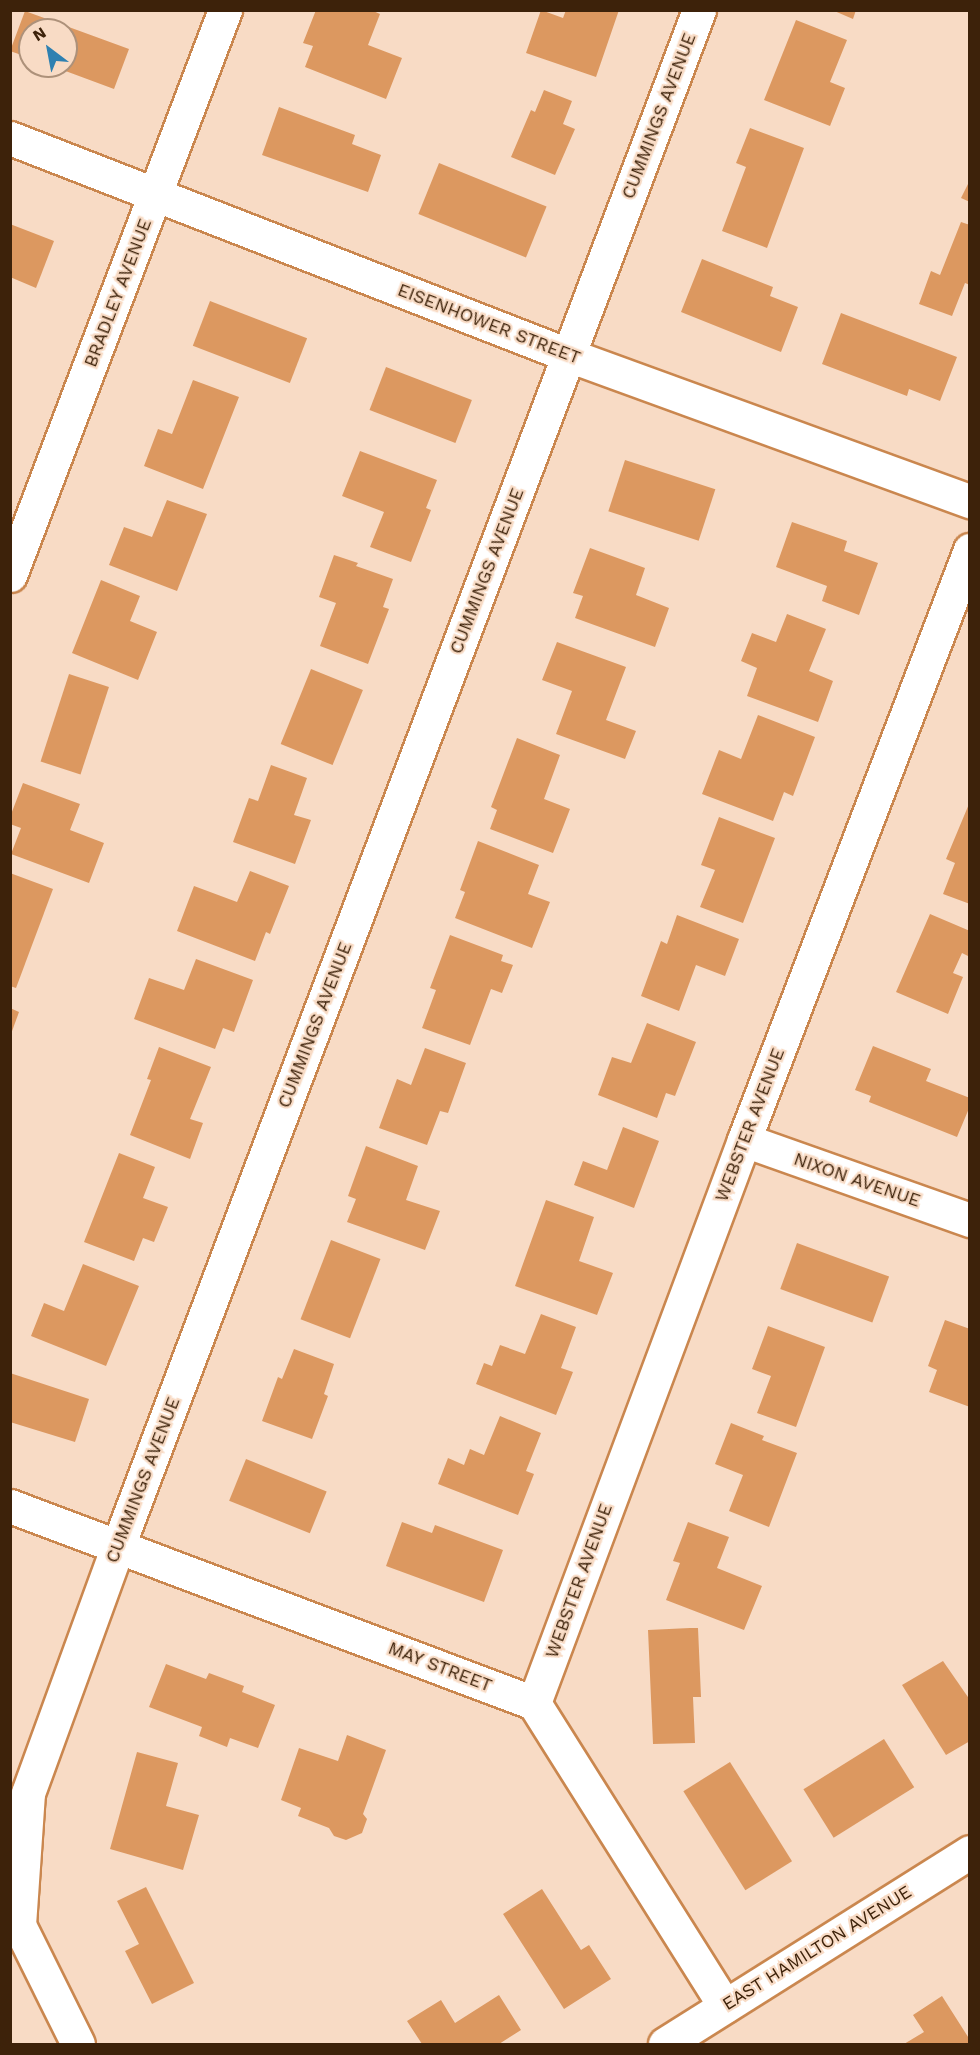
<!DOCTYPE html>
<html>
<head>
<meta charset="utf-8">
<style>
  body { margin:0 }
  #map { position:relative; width:980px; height:2055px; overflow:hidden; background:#f8dbc5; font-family:"Work Sans",sans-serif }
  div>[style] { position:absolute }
  .building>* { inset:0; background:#dc9860; transform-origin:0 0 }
  .roads { filter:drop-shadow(2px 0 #ca874f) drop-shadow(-2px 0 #ca874f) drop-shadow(0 2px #ca874f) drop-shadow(0 -2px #ca874f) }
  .minor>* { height:33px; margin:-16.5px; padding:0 16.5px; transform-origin:16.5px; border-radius:16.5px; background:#fff }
  .tertiary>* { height:33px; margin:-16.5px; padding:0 16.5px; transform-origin:16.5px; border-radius:16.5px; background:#fff }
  span { translate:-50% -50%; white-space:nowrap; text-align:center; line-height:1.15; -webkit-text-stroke:4.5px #f8dbc5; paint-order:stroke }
  .street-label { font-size:18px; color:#3d220a }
  .frame { position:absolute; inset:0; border:12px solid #3d220a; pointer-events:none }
  .north { position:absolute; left:18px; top:18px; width:60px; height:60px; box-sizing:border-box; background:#f8dbc5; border:2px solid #ad917a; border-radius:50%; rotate:328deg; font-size:16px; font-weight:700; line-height:24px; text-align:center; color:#3d220a }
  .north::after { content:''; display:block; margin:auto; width:21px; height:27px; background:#2e80b1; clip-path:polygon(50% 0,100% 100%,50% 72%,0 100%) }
</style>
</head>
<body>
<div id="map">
  <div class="building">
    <div style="clip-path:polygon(316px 10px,371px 10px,380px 14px,368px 45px,402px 58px,386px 99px,305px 67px,313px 46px,303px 43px)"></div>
    <div style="clip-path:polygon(541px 10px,563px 18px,566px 10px,619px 10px,596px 77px,526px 53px)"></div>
    <div style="clip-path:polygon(832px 10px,856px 10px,853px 19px)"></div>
    <div style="clip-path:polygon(25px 11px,129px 49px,114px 89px,52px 66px,66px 66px,66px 30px,30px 30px,30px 58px,10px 51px)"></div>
    <div style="clip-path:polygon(796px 20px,847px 40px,830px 82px,845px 88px,830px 126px,764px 100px)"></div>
    <div style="clip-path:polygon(544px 90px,572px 101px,563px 124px,575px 129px,555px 175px,511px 157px,531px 110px,535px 112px)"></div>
    <div style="clip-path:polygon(279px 107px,355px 135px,352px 144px,381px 155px,368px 192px,262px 155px)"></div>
    <div style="clip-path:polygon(750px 128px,804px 148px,767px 248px,722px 231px,746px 167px,736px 163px)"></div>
    <div style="left:439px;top:163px;width:116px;height:55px;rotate:22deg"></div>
    <div style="clip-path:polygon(970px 180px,970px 202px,961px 198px)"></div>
    <div style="clip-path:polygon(961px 222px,970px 225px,970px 285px,965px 283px,952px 316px,919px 304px,931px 271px,940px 275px)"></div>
    <div style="clip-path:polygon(10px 224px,54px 241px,36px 288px,10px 277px)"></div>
    <div style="clip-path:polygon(702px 259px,773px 287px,770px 296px,798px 307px,781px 352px,681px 312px)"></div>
    <div style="left:210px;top:301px;width:104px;height:48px;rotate:21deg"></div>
    <div style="clip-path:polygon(841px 313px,957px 357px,940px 401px,909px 389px,907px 396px,822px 364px)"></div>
    <div style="left:386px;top:367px;width:92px;height:46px;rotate:21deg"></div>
    <div style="clip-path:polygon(193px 380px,239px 397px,203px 489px,144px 466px,158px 429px,172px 434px)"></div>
    <div style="clip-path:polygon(360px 451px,437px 480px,426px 508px,431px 510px,411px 562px,370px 547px,384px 512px,342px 496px)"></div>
    <div style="left:625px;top:460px;width:95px;height:54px;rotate:18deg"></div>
    <div style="clip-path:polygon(167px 500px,207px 514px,177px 591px,109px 565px,124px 527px,152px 537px)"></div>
    <div style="clip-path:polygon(792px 522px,847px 541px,844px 551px,878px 563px,859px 615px,822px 601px,827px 586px,776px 567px)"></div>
    <div style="clip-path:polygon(590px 548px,645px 568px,636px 595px,669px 608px,655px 647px,575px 618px,583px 596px,573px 593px)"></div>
    <div style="clip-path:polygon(334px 555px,358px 563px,356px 566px,393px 579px,383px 607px,389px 609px,368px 664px,320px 646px,336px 603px,319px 597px)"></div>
    <div style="clip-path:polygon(101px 580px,140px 596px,130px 621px,157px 632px,138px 680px,72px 653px)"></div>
    <div style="clip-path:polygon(787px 614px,826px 629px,809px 671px,833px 681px,818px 722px,747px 696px,757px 668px,741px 661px,752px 633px,776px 642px)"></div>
    <div style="clip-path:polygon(557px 642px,626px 667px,606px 720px,636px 731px,625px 759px,556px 734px,572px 691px,542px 680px)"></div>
    <div style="left:311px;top:669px;width:56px;height:81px;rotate:22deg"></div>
    <div style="left:69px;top:674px;width:42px;height:92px;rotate:18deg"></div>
    <div style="clip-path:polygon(758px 715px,815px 737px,793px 796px,784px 792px,773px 821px,702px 794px,719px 750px,741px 759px)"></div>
    <div style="clip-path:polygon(517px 738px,560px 755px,544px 799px,570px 809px,553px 853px,490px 829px,497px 810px,491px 807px)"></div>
    <div style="clip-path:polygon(271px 765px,307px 778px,294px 815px,311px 820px,295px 864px,233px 842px,249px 798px,258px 801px)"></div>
    <div style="clip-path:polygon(23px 783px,80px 804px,70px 830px,104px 843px,89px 883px,11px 854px,21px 828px,10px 824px,10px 817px)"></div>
    <div style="clip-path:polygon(969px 804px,970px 804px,970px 904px,943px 894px,955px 863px,946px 859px)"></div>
    <div style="clip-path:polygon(719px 817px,775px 838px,743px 923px,700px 907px,715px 870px,701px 865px)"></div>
    <div style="clip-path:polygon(478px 841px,539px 865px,528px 894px,550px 902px,532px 948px,455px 918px,465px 892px,460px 890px)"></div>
    <div style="clip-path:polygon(250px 871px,289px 886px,270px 934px,266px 932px,255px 961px,177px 931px,194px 886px,237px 902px)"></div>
    <div style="clip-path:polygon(10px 873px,53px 889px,16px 988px,10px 986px)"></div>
    <div style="clip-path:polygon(930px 914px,970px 931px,970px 957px,962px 953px,953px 973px,963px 977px,948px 1014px,896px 992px)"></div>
    <div style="clip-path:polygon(677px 915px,739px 939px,725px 976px,696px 965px,679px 1011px,641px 996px,661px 941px,667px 944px)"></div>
    <div style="clip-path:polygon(450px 935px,503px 955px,501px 961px,513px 965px,502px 993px,491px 989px,470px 1045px,422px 1028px,436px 990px,430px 988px)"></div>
    <div style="clip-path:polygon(196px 959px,253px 980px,234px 1032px,223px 1028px,215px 1049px,134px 1019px,149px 978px,184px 990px)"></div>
    <div style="clip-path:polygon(10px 1008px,19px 1012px,11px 1034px,10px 1033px)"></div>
    <div style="clip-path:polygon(647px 1023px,696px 1042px,675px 1096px,666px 1093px,657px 1118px,598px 1095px,612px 1057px,631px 1063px)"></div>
    <div style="clip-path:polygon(873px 1046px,931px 1069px,926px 1081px,970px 1098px,970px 1106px,957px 1137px,869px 1102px,871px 1096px,855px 1090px)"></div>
    <div style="clip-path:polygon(159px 1047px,211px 1067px,190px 1119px,203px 1123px,190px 1159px,130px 1135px,151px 1080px,147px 1079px)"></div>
    <div style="clip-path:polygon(425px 1048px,466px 1063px,448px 1113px,440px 1111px,427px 1145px,379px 1128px,397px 1079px,411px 1085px)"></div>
    <div style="clip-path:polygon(623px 1127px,659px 1141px,634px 1208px,574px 1185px,583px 1161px,607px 1170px)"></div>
    <div style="clip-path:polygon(366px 1146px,418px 1166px,406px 1200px,440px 1211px,425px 1250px,347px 1222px,356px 1199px,348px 1196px)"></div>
    <div style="clip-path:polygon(119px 1153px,155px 1167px,143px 1198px,168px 1207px,154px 1242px,143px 1238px,134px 1261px,84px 1242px)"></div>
    <div style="clip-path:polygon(546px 1200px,594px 1217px,579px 1261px,613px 1273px,597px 1315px,515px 1286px)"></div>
    <div style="left:331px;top:1240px;width:53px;height:85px;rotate:21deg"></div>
    <div style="left:797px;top:1243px;width:98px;height:49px;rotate:20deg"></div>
    <div style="clip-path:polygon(83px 1264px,139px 1286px,106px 1366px,31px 1336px,44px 1303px,64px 1311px)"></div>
    <div style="clip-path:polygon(541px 1314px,576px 1327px,561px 1368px,573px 1372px,556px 1415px,476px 1384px,484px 1363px,492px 1366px,500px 1345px,525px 1354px)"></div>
    <div style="clip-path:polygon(945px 1320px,970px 1329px,970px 1407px,929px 1392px,937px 1370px,928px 1366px)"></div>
    <div style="clip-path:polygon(768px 1326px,825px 1347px,796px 1427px,757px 1413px,771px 1376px,752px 1369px)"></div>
    <div style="clip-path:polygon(294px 1349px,334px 1364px,324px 1394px,328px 1396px,312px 1439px,262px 1421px,278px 1377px,282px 1379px)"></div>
    <div style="clip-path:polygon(10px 1373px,89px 1399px,75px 1442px,10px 1422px)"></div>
    <div style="clip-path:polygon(500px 1416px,541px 1433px,526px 1471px,534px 1474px,518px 1515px,438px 1484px,448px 1458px,464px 1465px,470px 1449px,484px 1455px)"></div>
    <div style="clip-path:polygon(731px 1423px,764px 1436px,762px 1440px,797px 1453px,769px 1527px,729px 1511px,743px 1475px,715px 1464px)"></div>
    <div style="left:246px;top:1459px;width:87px;height:45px;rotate:22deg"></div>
    <div style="clip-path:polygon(402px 1522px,432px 1533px,435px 1525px,503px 1550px,484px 1602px,386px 1566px)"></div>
    <div style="clip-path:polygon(688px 1522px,729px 1537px,717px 1568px,762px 1586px,744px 1630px,666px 1600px,680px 1563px,673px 1561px)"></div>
    <div style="clip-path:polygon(690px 1628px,698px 1628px,701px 1697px,693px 1697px,695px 1743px,653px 1744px,648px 1630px)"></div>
    <div style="clip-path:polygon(943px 1661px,970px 1700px,970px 1741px,946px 1755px,902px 1685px)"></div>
    <div style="clip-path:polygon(166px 1664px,206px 1679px,209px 1673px,244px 1686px,242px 1692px,275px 1705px,258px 1748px,230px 1738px,227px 1747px,199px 1736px,202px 1727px,149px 1707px)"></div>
    <div style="clip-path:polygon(347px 1735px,386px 1750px,363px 1814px,367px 1819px,362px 1833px,346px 1840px,334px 1836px,329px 1828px,298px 1816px,301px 1808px,281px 1800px,299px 1748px,338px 1761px)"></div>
    <div style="left:884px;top:1739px;width:57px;height:95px;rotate:58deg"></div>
    <div style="clip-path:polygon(137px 1752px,178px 1763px,166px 1806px,199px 1815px,183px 1870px,110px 1849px)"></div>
    <div style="left:730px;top:1762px;width:117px;height:55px;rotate:58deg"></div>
    <div style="clip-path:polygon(146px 1887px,194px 1983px,152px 2004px,125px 1951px,139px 1944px,117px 1901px)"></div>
    <div style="clip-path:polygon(542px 1889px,581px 1950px,589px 1945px,611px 1979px,564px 2009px,503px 1914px)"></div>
    <div style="clip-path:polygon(499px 1995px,521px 2030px,499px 2044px,422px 2044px,407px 2021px,441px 2000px,455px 2023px)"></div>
    <div style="clip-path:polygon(942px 1996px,970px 2040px,970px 2044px,904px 2044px,924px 2032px,913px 2015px)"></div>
  </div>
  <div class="roads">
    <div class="minor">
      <div style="left:10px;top:138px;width:599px;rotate:21.25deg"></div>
      <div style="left:568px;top:355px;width:428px;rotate:20deg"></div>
      <div style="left:10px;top:575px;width:605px;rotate:-69.17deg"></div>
      <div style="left:744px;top:1140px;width:240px;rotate:19.5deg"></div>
      <div style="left:10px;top:1506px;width:560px;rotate:20.6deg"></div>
      <div style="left:534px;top:1703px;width:358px;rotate:57.8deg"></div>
      <div style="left:534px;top:1703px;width:601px;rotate:-69.54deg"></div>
      <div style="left:744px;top:1140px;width:632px;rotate:-69.04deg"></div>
      <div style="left:78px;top:2044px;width:133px;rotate:-116.4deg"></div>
      <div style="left:19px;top:1925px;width:132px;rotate:-86.1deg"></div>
      <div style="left:28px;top:1793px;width:263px;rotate:-70deg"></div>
      <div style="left:118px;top:1546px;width:1642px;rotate:-69.28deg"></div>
    </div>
    <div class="tertiary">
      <div style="left:665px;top:2044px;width:360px;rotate:-32.2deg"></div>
    </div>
  </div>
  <div class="street-label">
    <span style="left:659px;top:116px;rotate:-69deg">CUMMINGS AVENUE</span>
    <span style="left:118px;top:293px;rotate:-69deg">BRADLEY AVENUE</span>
    <span style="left:489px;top:324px;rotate:21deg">EISENHOWER STREET</span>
    <span style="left:487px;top:571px;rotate:-69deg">CUMMINGS AVENUE</span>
    <span style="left:315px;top:1025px;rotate:-69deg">CUMMINGS AVENUE</span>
    <span style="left:750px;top:1125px;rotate:-69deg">WEBSTER AVENUE</span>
    <span style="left:857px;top:1180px;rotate:19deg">NIXON AVENUE</span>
    <span style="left:143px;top:1480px;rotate:-69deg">CUMMINGS AVENUE</span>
    <span style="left:579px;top:1581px;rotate:-70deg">WEBSTER AVENUE</span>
    <span style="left:440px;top:1667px;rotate:21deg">MAY STREET</span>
    <span style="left:817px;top:1948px;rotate:-32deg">EAST HAMILTON AVENUE</span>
  </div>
  <div class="frame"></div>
  <div class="north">N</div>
</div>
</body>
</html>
